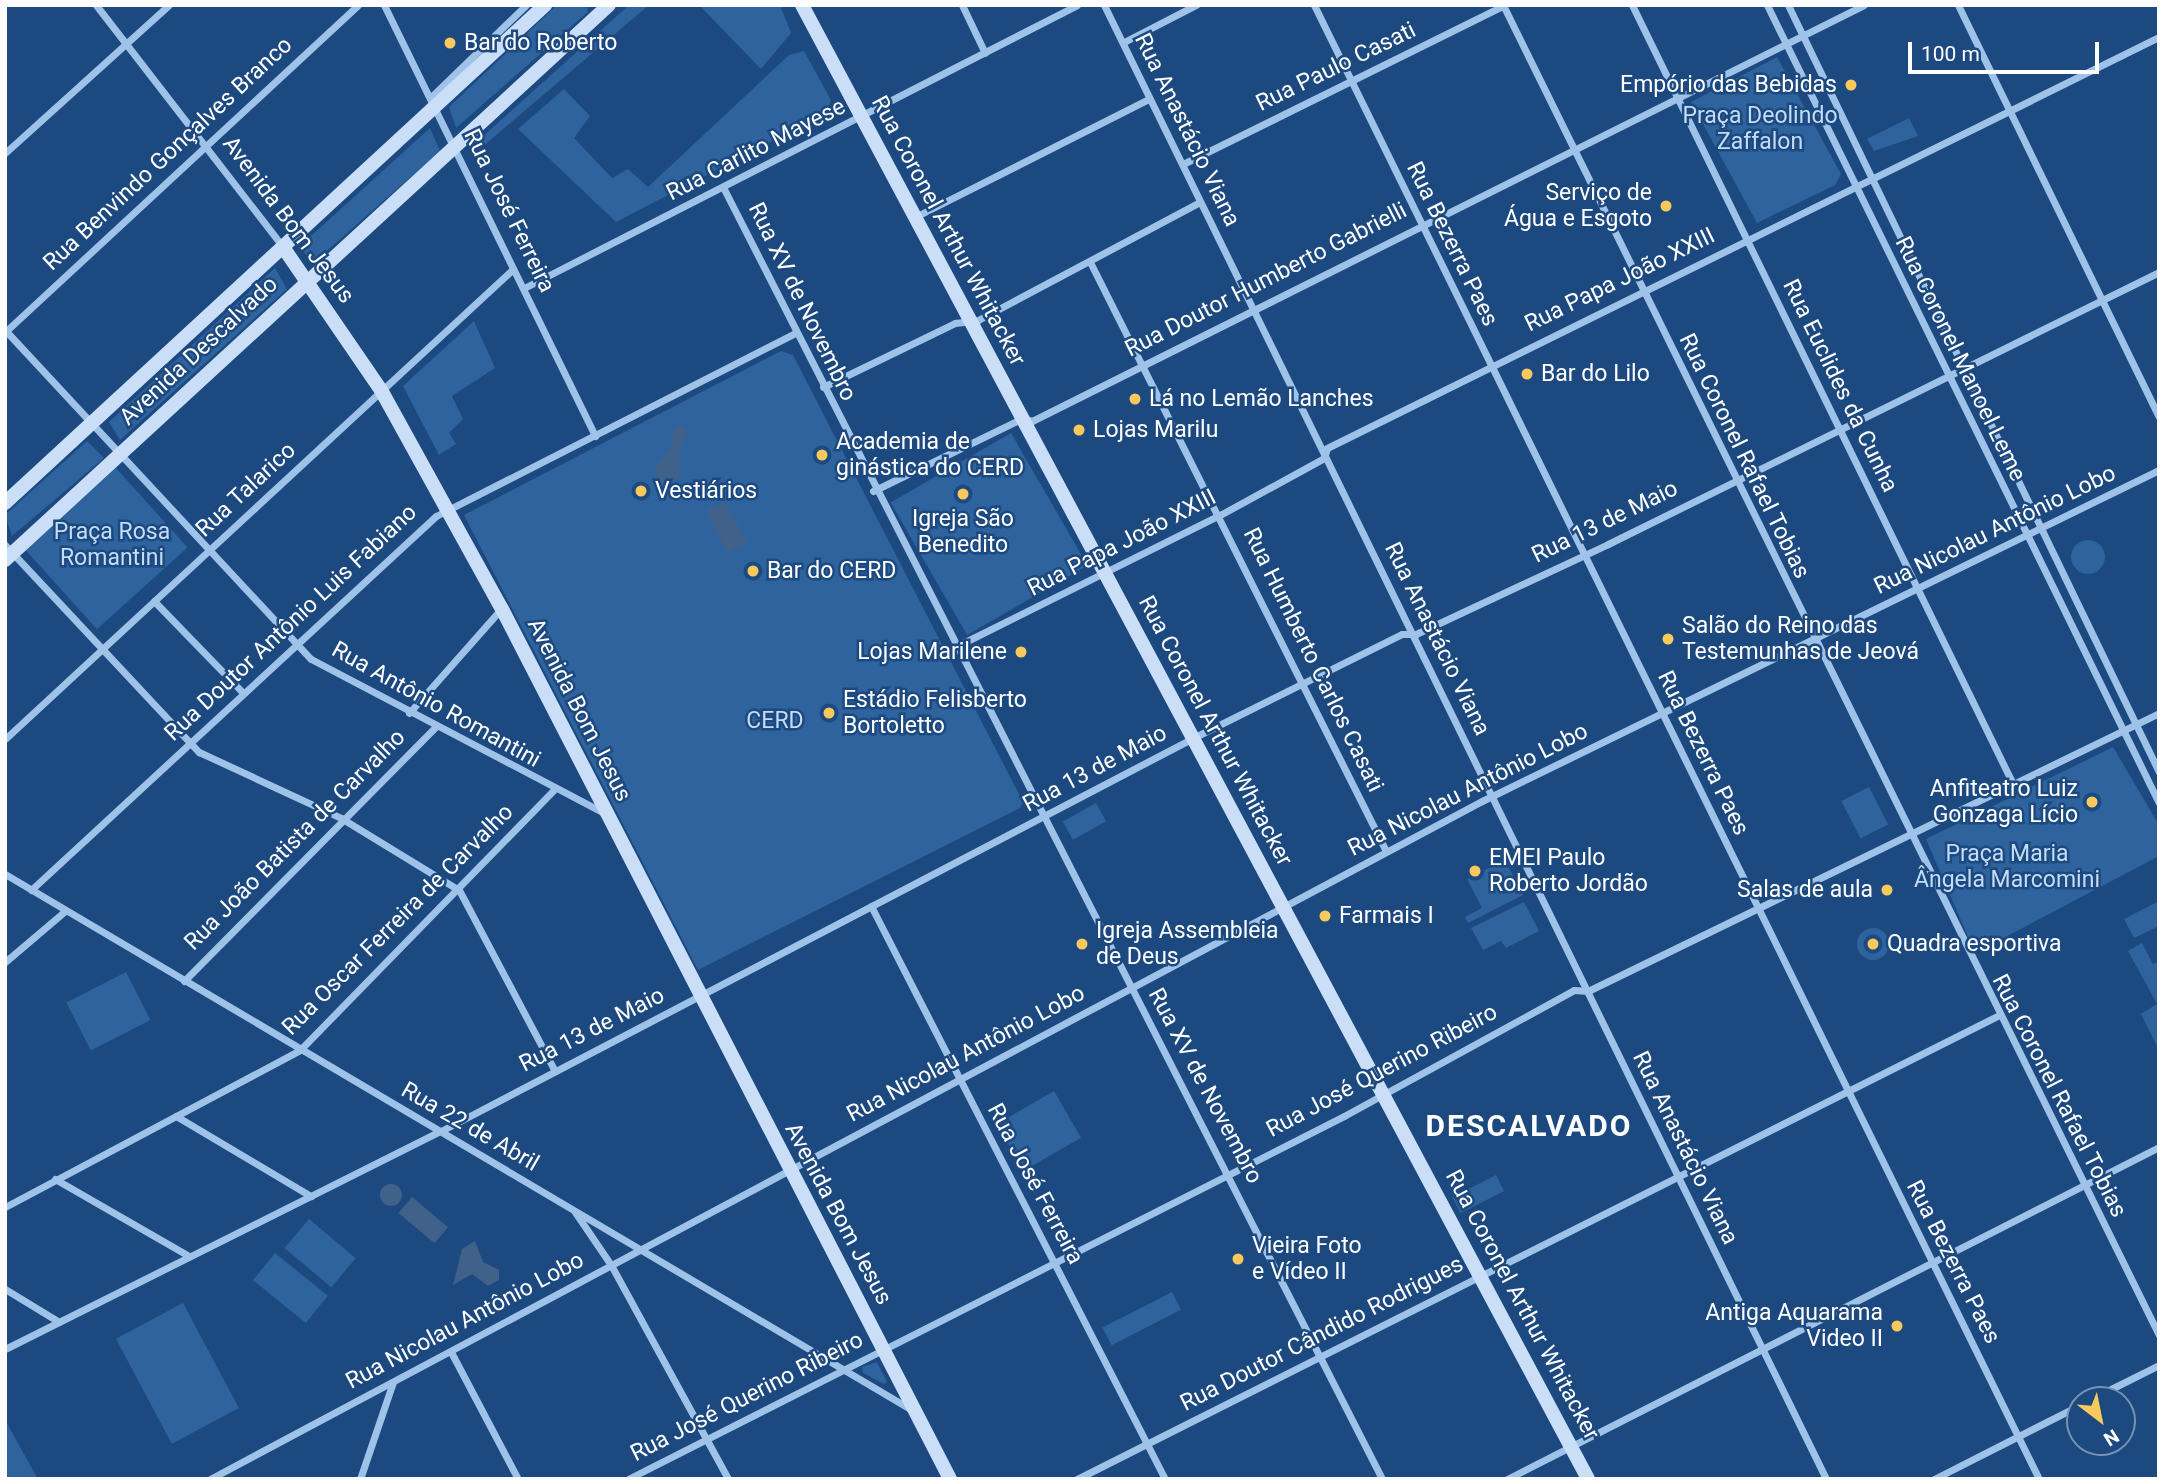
<!DOCTYPE html>
<meta charset="utf-8">
<style>
body{margin:0}
#map{position:relative;width:2164px;height:1484px;overflow:hidden;background:#1c497f;font-family:Roboto,sans-serif}
div>[style]{position:absolute}
[style*='--x']{left:calc(var(--x)*1px);top:calc(var(--y)*1px);width:calc(var(--w)*1px);rotate:calc(var(--a)*1deg)}
.green>*{inset:0;background:#2e639e;transform-origin:0 0}
.round{border-radius:50%}
.water>*{inset:0;background:#40628a;transform-origin:0 0}
.street>*{height:7px;margin:-3.5px;padding:0 3.5px;transform-origin:3.5px;border-radius:3.5px;background:#9fc2e9}
.secondary>*{height:14px;margin:-7px;padding:0 7px;transform-origin:7px;border-radius:7px;background:#cadef7}
.dots>*{width:19px;height:19px;translate:-50% -50%;box-sizing:border-box;border:4px solid #1c497f;border-radius:50%}
span{translate:-50% -50%;white-space:nowrap;text-align:center;line-height:1.15;-webkit-text-stroke:5px #1c497f;paint-order:stroke}
.poi-label{font-size:23px;color:#fff}
.left{translate:0 -50%;text-align:left}
.right{translate:-100% -50%;text-align:right}
.street-label{font-size:23px;color:#fff}
.park-label{font-size:23px;color:#c3dcf7}
.district-label{font-size:30px;color:#fff;font-weight:700;letter-spacing:2px}
.frame{position:absolute;inset:0;border:7px solid #fff;pointer-events:none}
.north{position:absolute;left:2066px;top:1386px;width:70px;height:70px;box-sizing:border-box;background:#1c497f;border:2px solid #7792b2;border-radius:50%;rotate:148deg;font-size:19px;font-weight:700;line-height:28px;text-align:center;color:#fff}
.north::after{content:'';display:block;margin:auto;width:24px;height:32px;background:#fac95d;clip-path:polygon(50% 0,100% 100%,50% 72%,0 100%)}
.scale{position:absolute;left:1908px;top:42px;width:191px;height:32px;box-sizing:border-box;border:4px solid #fff;border-top:0;padding-left:9px;font-size:21px;line-height:24px;white-space:nowrap;color:#fff;-webkit-text-stroke:5px #1c497f;paint-order:stroke}
</style>
<div id="map">
<div class="green">
<div style="clip-path:polygon(557px 5px,587px 5px,588px 12px,456px 128px,449px 107px)"></div>
<div style="clip-path:polygon(629px 5px,649px 5px,474px 154px,471px 147px)"></div>
<div style="clip-path:polygon(699px 5px,780px 5px,791px 33px,761px 69px)"></div>
<div style="clip-path:polygon(804px 51px,831px 100px,826px 113px,616px 222px,518px 129px,564px 89px,590px 116px,574px 138px,612px 178px,628px 169px,648px 187px,789px 55px)"></div>
<div style="clip-path:polygon(1777px 57px,1841px 174px,1835px 185px,1757px 223px,1691px 102px)"></div>
<div style="clip-path:polygon(1909px 118px,1918px 136px,1874px 151px,1867px 139px)"></div>
<div style="clip-path:polygon(430px 128px,440px 151px,312px 264px,300px 246px)"></div>
<div style="clip-path:polygon(275px 268px,287px 289px,120px 440px,109px 422px)"></div>
<div style="clip-path:polygon(474px 321px,495px 368px,452px 396px,463px 419px,449px 433px,456px 444px,439px 455px,403px 386px)"></div>
<div style="clip-path:polygon(781px 351px,793px 355px,1023px 802px,1020px 808px,698px 970px,464px 515px)"></div>
<div style="left:1011px;top:433px;width:153px;height:139px;rotate:60deg"></div>
<div style="clip-path:polygon(87px 441px,104px 458px,12px 536px,5px 515px)"></div>
<div style="left:116px;top:468px;width:107px;height:122px;rotate:48deg"></div>
<div class="round" style="left:2071px;top:540px;width:34px;height:34px"></div>
<div style="clip-path:polygon(2113px 747px,2159px 825px,2159px 856px,1975px 953px,1926px 839px)"></div>
<div style="left:1869px;top:787px;width:42px;height:31px;rotate:63deg"></div>
<div style="left:1096px;top:803px;width:21px;height:38px;rotate:61deg"></div>
<div style="clip-path:polygon(1505px 860px,1523px 895px,1468px 923px,1465px 917px,1482px 908px,1467px 879px)"></div>
<div style="clip-path:polygon(2159px 901px,2159px 926px,2134px 938px,2124px 919px)"></div>
<div style="clip-path:polygon(1524px 902px,1539px 931px,1506px 948px,1501px 941px,1483px 950px,1471px 928px)"></div>
<div class="round" style="left:1857px;top:928px;width:32px;height:32px"></div>
<div style="clip-path:polygon(2142px 943px,2153px 964px,2159px 961px,2159px 1050px,2141px 1014px,2157px 1004px,2128px 951px)"></div>
<div style="left:126px;top:972px;width:54px;height:67px;rotate:63deg"></div>
<div style="left:1054px;top:1091px;width:54px;height:66px;rotate:60deg"></div>
<div style="left:1496px;top:1175px;width:18px;height:49px;rotate:63deg"></div>
<div style="left:309px;top:1219px;width:61px;height:38px;rotate:40deg"></div>
<div style="left:275px;top:1253px;width:68px;height:35px;rotate:39deg"></div>
<div style="left:1172px;top:1292px;width:20px;height:78px;rotate:63deg"></div>
<div style="left:183px;top:1303px;width:119px;height:76px;rotate:62deg"></div>
<div style="clip-path:polygon(877px 1362px,887px 1382px,884px 1384px,863px 1373px,862px 1367px)"></div>
<div style="clip-path:polygon(5px 1420px,38px 1479px,5px 1479px)"></div>
</div>
<div class="water">
<div style="clip-path:polygon(683px 425px,688px 433px,680px 447px,680px 477px,661px 485px,654px 469px,672px 445px,673px 429px)"></div>
<div class="round" style="left:695px;top:481px;width:20px;height:20px"></div>
<div style="left:725px;top:501px;width:47px;height:22px;rotate:62deg"></div>
<div class="round" style="left:380px;top:1184px;width:22px;height:22px"></div>
<div style="left:412px;top:1197px;width:47px;height:21px;rotate:40deg"></div>
<div style="clip-path:polygon(475px 1241px,483px 1262px,499px 1270px,499px 1280px,488px 1286px,472px 1274px,453px 1285px,462px 1249px)"></div>
</div>
<div class="street">
<div style="--x:96;--y:5;--w:306;--a:52.3"></div>
<div style="--x:384;--y:5;--w:480;--a:63.9"></div>
<div style="--x:962;--y:5;--w:53;--a:64.4"></div>
<div style="--x:1104;--y:5;--w:1641;--a:63.9"></div>
<div style="--x:1314;--y:5;--w:1643;--a:63.81"></div>
<div style="--x:1503;--y:5;--w:1483;--a:63.75"></div>
<div style="--x:1632;--y:5;--w:867;--a:63.94"></div>
<div style="--x:1767;--y:5;--w:889;--a:63.84"></div>
<div style="--x:1788;--y:5;--w:852;--a:64.19"></div>
<div style="--x:1958;--y:5;--w:458;--a:64"></div>
<div style="--x:1124;--y:42;--w:81;--a:-27.2"></div>
<div style="--x:431;--y:97;--w:132;--a:-44.1"></div>
<div style="--x:5;--y:153;--w:221;--a:-42.1"></div>
<div style="--x:1183;--y:164;--w:359;--a:-26.3"></div>
<div style="--x:724;--y:189;--w:1448;--a:62.97"></div>
<div style="--x:915;--y:217;--w:262;--a:-26.8"></div>
<div style="--x:1090;--y:262;--w:659;--a:63.32"></div>
<div style="--x:526;--y:287;--w:619;--a:-27.1"></div>
<div style="--x:5;--y:330;--w:449;--a:47.1"></div>
<div style="--x:311;--y:659;--w:333;--a:27.7"></div>
<div style="--x:5;--y:332;--w:481;--a:-42.8"></div>
<div style="--x:823;--y:387;--w:147;--a:-25.9"></div>
<div style="--x:955;--y:323;--w:23;--a:-7"></div>
<div style="--x:978;--y:320;--w:251;--a:-28"></div>
<div style="--x:873;--y:491;--w:167;--a:-26"></div>
<div style="--x:1023;--y:418;--w:9;--a:18"></div>
<div style="--x:1032;--y:421;--w:930;--a:-26.57"></div>
<div style="--x:5;--y:545;--w:284;--a:46.9"></div>
<div style="--x:199;--y:752;--w:157;--a:24.9"></div>
<div style="--x:341;--y:818;--w:138;--a:31.4"></div>
<div style="--x:459;--y:890;--w:205;--a:62.1"></div>
<div style="--x:154;--y:601;--w:128;--a:45.9"></div>
<div style="--x:959;--y:645;--w:292;--a:-26.5"></div>
<div style="--x:1220;--y:515;--w:119;--a:-28.7"></div>
<div style="--x:1324;--y:458;--w:10;--a:-73"></div>
<div style="--x:1327;--y:448;--w:928;--a:-26.29"></div>
<div style="--x:409;--y:713;--w:139;--a:-48.5"></div>
<div style="--x:5;--y:739;--w:692;--a:-42.77"></div>
<div style="--x:5;--y:874;--w:1054;--a:30.58"></div>
<div style="--x:31;--y:890;--w:551;--a:-42.72"></div>
<div style="--x:436;--y:516;--w:403;--a:-27"></div>
<div style="--x:871;--y:906;--w:644;--a:62.84"></div>
<div style="--x:5;--y:962;--w:79;--a:-40.4"></div>
<div style="--x:184;--y:981;--w:356;--a:-45.3"></div>
<div style="--x:176;--y:1116;--w:157;--a:30.7"></div>
<div style="--x:55;--y:1179;--w:155;--a:29.9"></div>
<div style="--x:5;--y:1207;--w:334;--a:-28"></div>
<div style="--x:300;--y:1050;--w:362;--a:-45.7"></div>
<div style="--x:575;--y:1212;--w:64;--a:55.8"></div>
<div style="--x:611;--y:1265;--w:244;--a:61.3"></div>
<div style="--x:5;--y:1289;--w:63;--a:31.4"></div>
<div style="--x:5;--y:1349;--w:487;--a:-26.6"></div>
<div style="--x:441;--y:1131;--w:849;--a:-27.59"></div>
<div style="--x:1193;--y:738;--w:233;--a:-26.5"></div>
<div style="--x:1402;--y:634;--w:14;--a:0"></div>
<div style="--x:1416;--y:634;--w:212;--a:-25.1"></div>
<div style="--x:1608;--y:544;--w:614;--a:-26.27"></div>
<div style="--x:451;--y:1352;--w:144;--a:62.2"></div>
<div style="--x:2089;--y:1400;--w:78;--a:-26.6"></div>
<div style="--x:210;--y:1479;--w:1441;--a:-28.06"></div>
<div style="--x:1482;--y:801;--w:754;--a:-26.06"></div>
<div style="--x:360;--y:1479;--w:102;--a:-71.2"></div>
<div style="--x:628;--y:1479;--w:803;--a:-26.88"></div>
<div style="--x:1344;--y:1116;--w:262;--a:-28.7"></div>
<div style="--x:1574;--y:990;--w:14;--a:4"></div>
<div style="--x:1588;--y:991;--w:635;--a:-25.96"></div>
<div style="--x:1077;--y:1479;--w:1030;--a:-26.71"></div>
<div style="--x:1507;--y:1479;--w:732;--a:-26.99"></div>
<div style="--x:1934;--y:1479;--w:164;--a:-26.9"></div>
</div>
<div class="secondary">
<div style="--x:802;--y:5;--w:1670;--a:61.93"></div>
<div style="--x:283;--y:247;--w:173;--a:55.6"></div>
<div style="--x:381;--y:390;--w:250;--a:61.1"></div>
<div style="--x:502;--y:609;--w:979;--a:62.75"></div>
<div style="--x:5;--y:503;--w:735;--a:-42.68"></div>
<div style="--x:5;--y:560;--w:820;--a:-42.58"></div>
</div>
<div class="dots">
<div style="left:450px;top:43px;background:#fac95d"></div>
<div style="left:1851px;top:85px;background:#fac95d"></div>
<div style="left:1666px;top:206px;background:#fac95d"></div>
<div style="left:1527px;top:374px;background:#fac95d"></div>
<div style="left:1135px;top:399px;background:#fac95d"></div>
<div style="left:1079px;top:430px;background:#fac95d"></div>
<div style="left:822px;top:455px;background:#fac95d"></div>
<div style="left:641px;top:491px;background:#fac95d"></div>
<div style="left:963px;top:494px;background:#fac95d"></div>
<div style="left:753px;top:571px;background:#fac95d"></div>
<div style="left:1668px;top:639px;background:#fac95d"></div>
<div style="left:1021px;top:652px;background:#fac95d"></div>
<div style="left:829px;top:713px;background:#fac95d"></div>
<div style="left:2092px;top:802px;background:#fac95d"></div>
<div style="left:1475px;top:871px;background:#fac95d"></div>
<div style="left:1887px;top:890px;background:#fac95d"></div>
<div style="left:1325px;top:916px;background:#fac95d"></div>
<div style="left:1082px;top:944px;background:#fac95d"></div>
<div style="left:1873px;top:944px;background:#fac95d"></div>
<div style="left:1238px;top:1259px;background:#fac95d"></div>
<div style="left:1897px;top:1326px;background:#fac95d"></div>
</div>
<div class="poi-label">
<span class="left" style="left:464px;top:43px">Bar do Roberto</span>
<span class="right" style="left:1837px;top:85px">Empório das Bebidas</span>
<span class="right" style="left:1652px;top:206px">Serviço de<br>Água e Esgoto</span>
<span class="left" style="left:1541px;top:374px">Bar do Lilo</span>
<span class="left" style="left:1149px;top:399px">Lá no Lemão Lanches</span>
<span class="left" style="left:1093px;top:430px">Lojas Marilu</span>
<span class="left" style="left:836px;top:455px">Academia de<br>ginástica do CERD</span>
<span class="left" style="left:655px;top:491px">Vestiários</span>
<span style="left:963px;top:532px">Igreja São<br>Benedito</span>
<span class="left" style="left:767px;top:571px">Bar do CERD</span>
<span class="left" style="left:1682px;top:639px">Salão do Reino das<br>Testemunhas de Jeová</span>
<span class="right" style="left:1007px;top:652px">Lojas Marilene</span>
<span class="left" style="left:843px;top:713px">Estádio Felisberto<br>Bortoletto</span>
<span class="right" style="left:2078px;top:802px">Anfiteatro Luiz<br>Gonzaga Lício</span>
<span class="left" style="left:1489px;top:871px">EMEI Paulo<br>Roberto Jordão</span>
<span class="right" style="left:1873px;top:890px">Salas de aula</span>
<span class="left" style="left:1339px;top:916px">Farmais I</span>
<span class="left" style="left:1096px;top:944px">Igreja Assembleia<br>de Deus</span>
<span class="left" style="left:1887px;top:944px">Quadra esportiva</span>
<span class="left" style="left:1252px;top:1259px">Vieira Foto<br>e Vídeo II</span>
<span class="right" style="left:1883px;top:1326px">Antiga Aquarama<br>Video II</span>
</div>
<div class="street-label">
<span style="left:1336px;top:67px;rotate:-26deg">Rua Paulo Casati</span>
<span style="left:1187px;top:130px;rotate:64deg">Rua Anastácio Viana</span>
<span style="left:756px;top:150px;rotate:-27deg">Rua Carlito Mayese</span>
<span style="left:168px;top:154px;rotate:-43deg">Rua Benvindo Gonçalves Branco</span>
<span style="left:509px;top:211px;rotate:64deg">Rua José Ferreira</span>
<span style="left:288px;top:220px;rotate:53deg">Avenida Bom Jesus</span>
<span style="left:948px;top:231px;rotate:62deg">Rua Coronel Arthur Whitacker</span>
<span style="left:1452px;top:244px;rotate:64deg">Rua Bezerra Paes</span>
<span style="left:1266px;top:280px;rotate:-27deg">Rua Doutor Humberto Gabrielli</span>
<span style="left:1620px;top:280px;rotate:-26deg">Rua Papa João XXIII</span>
<span style="left:802px;top:302px;rotate:64deg">Rua XV de Novembro</span>
<span style="left:199px;top:351px;rotate:-43deg">Avenida Descalvado</span>
<span style="left:1960px;top:359px;rotate:64deg">Rua Coronel Manoel Leme</span>
<span style="left:1840px;top:386px;rotate:64deg">Rua Euclides da Cunha</span>
<span style="left:1744px;top:456px;rotate:64deg">Rua Coronel Rafael Tobias</span>
<span style="left:246px;top:490px;rotate:-43deg">Rua Talarico</span>
<span style="left:1605px;top:522px;rotate:-26deg">Rua 13 de Maio</span>
<span style="left:1995px;top:530px;rotate:-26deg">Rua Nicolau Antônio Lobo</span>
<span style="left:1122px;top:543px;rotate:-27deg">Rua Papa João XXIII</span>
<span style="left:291px;top:623px;rotate:-43deg">Rua Doutor Antônio Luis Fabiano</span>
<span style="left:1437px;top:639px;rotate:64deg">Rua Anastácio Viana</span>
<span style="left:1313px;top:660px;rotate:64deg">Rua Humberto Carlos Casati</span>
<span style="left:436px;top:705px;rotate:29deg">Rua Antônio Romantini</span>
<span style="left:579px;top:710px;rotate:63deg">Avenida Bom Jesus</span>
<span style="left:1215px;top:731px;rotate:62deg">Rua Coronel Arthur Whitacker</span>
<span style="left:1703px;top:753px;rotate:64deg">Rua Bezerra Paes</span>
<span style="left:1095px;top:769px;rotate:-28deg">Rua 13 de Maio</span>
<span style="left:1468px;top:790px;rotate:-27deg">Rua Nicolau Antônio Lobo</span>
<span style="left:295px;top:840px;rotate:-45deg">Rua João Batista de Carvalho</span>
<span style="left:398px;top:920px;rotate:-45deg">Rua Oscar Ferreira de Carvalho</span>
<span style="left:592px;top:1030px;rotate:-27deg">Rua 13 de Maio</span>
<span style="left:966px;top:1054px;rotate:-28deg">Rua Nicolau Antônio Lobo</span>
<span style="left:1382px;top:1071px;rotate:-28deg">Rua José Querino Ribeiro</span>
<span style="left:1205px;top:1086px;rotate:62deg">Rua XV de Novembro</span>
<span style="left:2059px;top:1096px;rotate:63deg">Rua Coronel Rafael Tobias</span>
<span style="left:470px;top:1127px;rotate:30deg">Rua 22 de Abril</span>
<span style="left:1685px;top:1148px;rotate:64deg">Rua Anastácio Viana</span>
<span style="left:1035px;top:1184px;rotate:62deg">Rua José Ferreira</span>
<span style="left:838px;top:1214px;rotate:62deg">Avenida Bom Jesus</span>
<span style="left:1953px;top:1262px;rotate:63deg">Rua Bezerra Paes</span>
<span style="left:1522px;top:1305px;rotate:62deg">Rua Coronel Arthur Whitacker</span>
<span style="left:465px;top:1321px;rotate:-28deg">Rua Nicolau Antônio Lobo</span>
<span style="left:1322px;top:1334px;rotate:-27deg">Rua Doutor Cândido Rodrigues</span>
<span style="left:747px;top:1397px;rotate:-27deg">Rua José Querino Ribeiro</span>
</div>
<div class="park-label">
<span style="left:1760px;top:129px">Praça Deolindo<br>Zaffalon</span>
<span style="left:112px;top:545px">Praça Rosa<br>Romantini</span>
<span style="left:775px;top:721px">CERD</span>
<span style="left:2007px;top:867px">Praça Maria<br>Ângela Marcomini</span>
</div>
<div class="district-label">
<span style="left:1529px;top:1126px">DESCALVADO</span>
</div>
<div class="frame"></div>
<div class="north">N</div>
<div class="scale">100 m</div>
</div>
